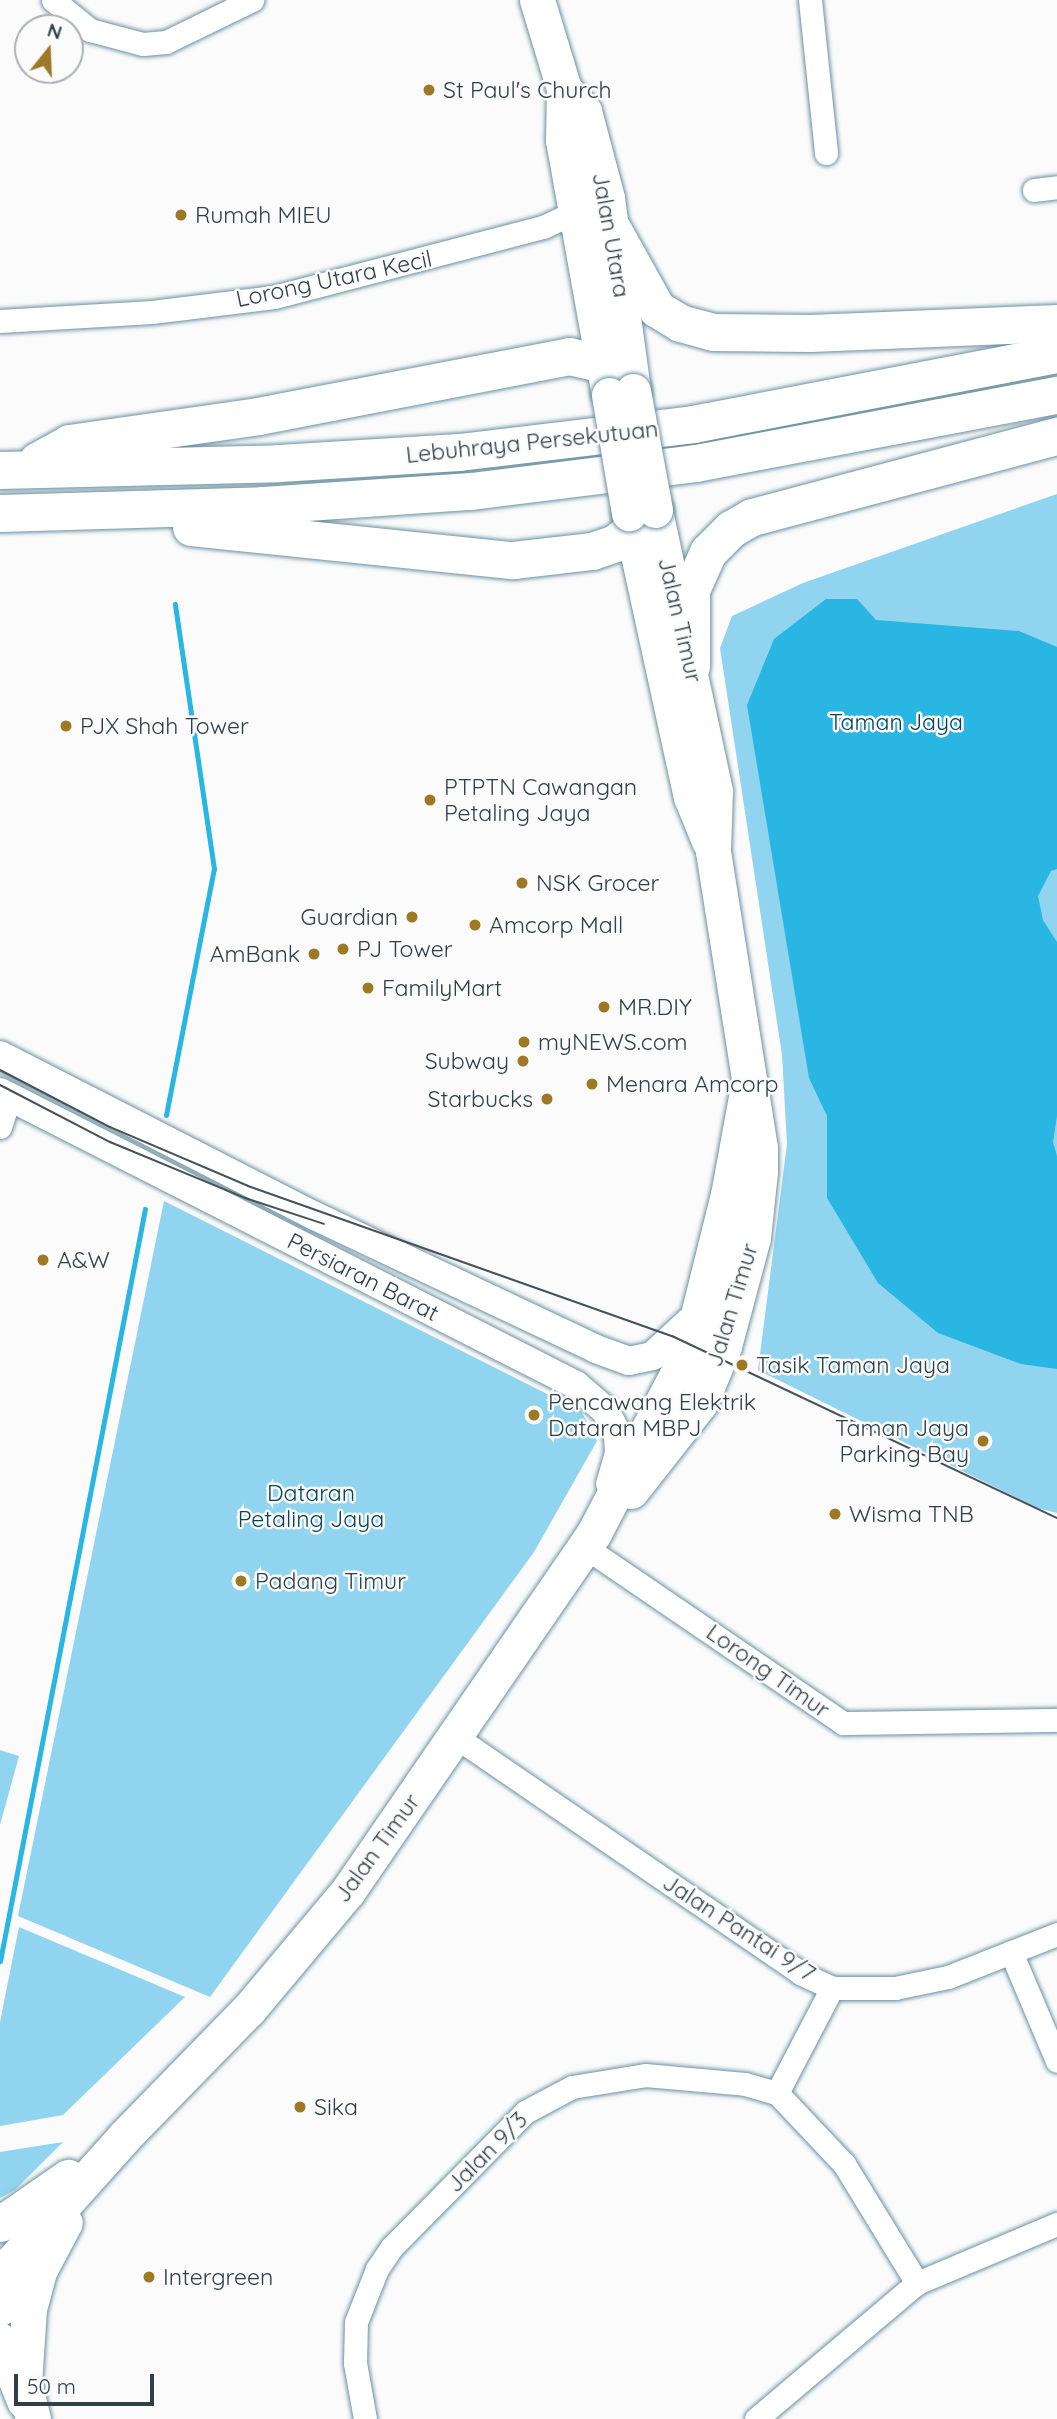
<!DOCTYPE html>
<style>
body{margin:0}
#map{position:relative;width:1057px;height:2419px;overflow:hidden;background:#fbfbfb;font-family:Quicksand,sans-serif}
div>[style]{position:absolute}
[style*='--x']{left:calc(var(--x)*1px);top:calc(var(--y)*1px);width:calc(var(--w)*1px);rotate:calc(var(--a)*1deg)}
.green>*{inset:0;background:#90d4ef}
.water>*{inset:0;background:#29b6e2}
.stream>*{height:5px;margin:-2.5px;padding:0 2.5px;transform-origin:2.5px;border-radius:2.5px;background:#29b6e2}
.roads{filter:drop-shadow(0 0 2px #6c91a0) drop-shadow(0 0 2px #6c91a0)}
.minor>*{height:23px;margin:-11.5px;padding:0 11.5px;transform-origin:11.5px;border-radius:11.5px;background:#fff}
.tertiary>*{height:28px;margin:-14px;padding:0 14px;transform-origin:14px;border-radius:14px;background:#fff}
.primary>*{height:35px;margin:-17.5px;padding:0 17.5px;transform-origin:17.5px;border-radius:17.5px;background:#fff}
.trunk>*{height:37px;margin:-18.5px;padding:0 18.5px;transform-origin:18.5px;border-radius:18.5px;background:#fff}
.tram>*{height:2px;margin:-1px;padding:0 1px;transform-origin:1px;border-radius:1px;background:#455359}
.bridges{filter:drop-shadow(0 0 2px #6c91a0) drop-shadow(0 0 2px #6c91a0)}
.primary-bridge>*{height:35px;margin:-17.5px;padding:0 17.5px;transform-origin:17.5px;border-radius:17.5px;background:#fff}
.dots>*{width:19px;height:19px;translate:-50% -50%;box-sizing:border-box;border:4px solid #fbfbfb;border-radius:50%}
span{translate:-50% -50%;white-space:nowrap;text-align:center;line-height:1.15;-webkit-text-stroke:5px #fbfbfb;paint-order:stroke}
.poi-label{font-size:23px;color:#304046}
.left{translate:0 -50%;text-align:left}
.right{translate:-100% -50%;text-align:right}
.street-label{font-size:23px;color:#304046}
.park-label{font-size:23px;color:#094355}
.north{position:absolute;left:14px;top:14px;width:70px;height:70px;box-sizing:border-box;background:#fbfbfb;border:2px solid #aab0b3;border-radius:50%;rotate:18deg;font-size:19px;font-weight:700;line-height:28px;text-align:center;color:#304046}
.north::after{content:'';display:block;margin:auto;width:24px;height:32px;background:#9d7925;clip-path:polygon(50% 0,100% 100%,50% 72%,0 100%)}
.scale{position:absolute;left:14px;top:2374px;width:140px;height:32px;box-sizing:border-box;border:4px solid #304046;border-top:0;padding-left:9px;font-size:21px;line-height:24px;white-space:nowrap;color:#304046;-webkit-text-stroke:5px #fbfbfb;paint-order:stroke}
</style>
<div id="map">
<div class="green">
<div style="clip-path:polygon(1057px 494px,1057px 1513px,1037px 1508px,758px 1370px,787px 1144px,782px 1055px,720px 648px,732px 616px,803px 583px)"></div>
<div style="clip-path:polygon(164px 1201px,581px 1411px,597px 1441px,534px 1552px,210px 1997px,18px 1916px)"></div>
<div style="clip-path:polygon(0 1750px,19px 1756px,0 1825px)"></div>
<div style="clip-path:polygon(19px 1927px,185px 1997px,63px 2115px,0 2126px,0 2022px)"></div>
<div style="clip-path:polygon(63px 2142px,15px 2190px,0 2198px,0 2152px)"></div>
</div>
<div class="water">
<div style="clip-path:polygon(826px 599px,857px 599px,876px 620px,1019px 631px,1057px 647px,1057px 869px,1051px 871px,1038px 896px,1043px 920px,1057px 942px,1057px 1116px,1053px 1142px,1057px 1156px,1057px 1369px,1021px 1364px,938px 1333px,878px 1283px,827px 1198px,827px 1116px,809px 1078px,747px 705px,774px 639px)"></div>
</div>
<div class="stream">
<div style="--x:166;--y:1115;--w:251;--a:-79"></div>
<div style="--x:214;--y:869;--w:268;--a:-98.4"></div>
<div style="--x:0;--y:1961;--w:766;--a:-79.09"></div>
</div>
<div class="roads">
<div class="minor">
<div style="--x:53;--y:0;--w:48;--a:39"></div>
<div style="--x:90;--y:30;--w:55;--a:14.8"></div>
<div style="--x:143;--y:44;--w:23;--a:-5"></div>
<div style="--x:166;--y:42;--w:96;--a:-26"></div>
<div style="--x:810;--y:0;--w:154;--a:84"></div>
<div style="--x:1034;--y:190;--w:23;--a:-7"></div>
<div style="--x:0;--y:321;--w:152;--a:-3.4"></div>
<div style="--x:152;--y:312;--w:123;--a:-7"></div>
<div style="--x:274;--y:297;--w:278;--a:-14.6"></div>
<div style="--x:543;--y:227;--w:38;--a:-25"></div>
<div style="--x:0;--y:1127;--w:32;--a:-72"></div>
<div style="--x:585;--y:1547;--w:312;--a:34.3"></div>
<div style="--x:843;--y:1723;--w:214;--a:-0.8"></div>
<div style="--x:453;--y:1735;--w:421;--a:34.4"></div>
<div style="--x:800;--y:1973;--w:35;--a:25"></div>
<div style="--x:832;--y:1988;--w:63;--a:0"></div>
<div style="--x:895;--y:1988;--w:54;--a:-11.7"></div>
<div style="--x:948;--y:1977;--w:117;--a:-21.5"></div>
<div style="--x:1011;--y:1952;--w:118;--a:67.1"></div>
<div style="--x:777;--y:2093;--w:98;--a:46.7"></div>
<div style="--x:844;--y:2164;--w:140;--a:58.5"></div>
<div style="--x:365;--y:2419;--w:57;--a:-100.1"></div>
<div style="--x:355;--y:2363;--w:41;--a:-88.6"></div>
<div style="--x:356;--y:2322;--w:57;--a:-68.4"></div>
<div style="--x:377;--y:2269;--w:27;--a:-56"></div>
<div style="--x:392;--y:2247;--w:190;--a:-45.4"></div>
<div style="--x:525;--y:2112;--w:53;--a:-28"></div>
<div style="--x:572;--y:2087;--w:74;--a:-9.3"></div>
<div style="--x:645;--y:2075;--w:100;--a:5.1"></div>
<div style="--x:745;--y:2084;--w:33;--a:16"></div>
<div style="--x:777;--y:2093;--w:119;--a:-62.4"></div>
<div style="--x:756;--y:2419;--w:211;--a:-40.2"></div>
<div style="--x:917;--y:2283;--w:152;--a:-22.9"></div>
</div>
<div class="tertiary">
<div style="--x:0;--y:1055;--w:354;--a:27.1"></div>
<div style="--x:315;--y:1216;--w:311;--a:25.3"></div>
<div style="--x:596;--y:1349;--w:35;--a:20"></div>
<div style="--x:629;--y:1361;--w:24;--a:-12"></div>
<div style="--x:652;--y:1356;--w:67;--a:-42.6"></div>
<div style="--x:0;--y:1092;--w:646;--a:26.96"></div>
<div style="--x:576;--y:1385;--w:38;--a:41"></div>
<div style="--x:605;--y:1410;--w:28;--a:63"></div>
<div style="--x:618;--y:1435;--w:18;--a:87"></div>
<div style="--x:619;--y:1453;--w:32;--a:106"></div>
<div style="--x:1;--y:2337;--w:22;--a:82"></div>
<div style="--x:4;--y:2359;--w:48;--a:68.2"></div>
</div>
<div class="primary">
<div style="--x:537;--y:0;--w:93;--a:73.1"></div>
<div style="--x:564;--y:89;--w:51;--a:91.1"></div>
<div style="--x:563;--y:140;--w:255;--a:79.8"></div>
<div style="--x:564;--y:89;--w:30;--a:48"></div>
<div style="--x:584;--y:111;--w:90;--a:75.2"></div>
<div style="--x:607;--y:198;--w:195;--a:82.3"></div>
<div style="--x:629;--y:513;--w:291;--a:77.7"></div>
<div style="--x:691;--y:797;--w:48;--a:67.8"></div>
<div style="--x:631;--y:1491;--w:112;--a:-51.9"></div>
<div style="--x:700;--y:1403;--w:62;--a:-67.2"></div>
<div style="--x:724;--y:1346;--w:112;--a:-75"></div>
<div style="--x:753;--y:1238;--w:67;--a:-84"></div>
<div style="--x:760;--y:1171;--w:23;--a:-90"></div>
<div style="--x:760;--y:1148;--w:301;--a:-99"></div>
<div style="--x:713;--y:851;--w:60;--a:-88.1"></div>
<div style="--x:715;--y:791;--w:287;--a:-102.1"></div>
<div style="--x:0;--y:2224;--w:83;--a:-34.7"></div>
<div style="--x:0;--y:2308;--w:22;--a:-90"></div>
<div style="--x:0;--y:2286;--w:28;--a:-63"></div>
<div style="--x:13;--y:2261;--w:168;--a:-48.1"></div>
<div style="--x:125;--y:2136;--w:177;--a:-45.7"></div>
<div style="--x:249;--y:2009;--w:154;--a:-50"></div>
<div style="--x:348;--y:1891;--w:434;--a:-55.5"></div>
<div style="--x:594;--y:1533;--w:205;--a:-62.4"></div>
<div style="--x:689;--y:1351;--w:161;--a:-76"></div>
<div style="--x:728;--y:1195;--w:116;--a:-79.6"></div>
<div style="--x:33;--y:2419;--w:36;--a:-104"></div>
<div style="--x:24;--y:2384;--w:75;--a:-86.2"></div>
<div style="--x:29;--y:2309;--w:39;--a:-75"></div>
<div style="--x:39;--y:2271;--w:55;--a:-62"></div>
</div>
<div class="trunk">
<div style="--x:613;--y:230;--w:90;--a:60.9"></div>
<div style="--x:657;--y:309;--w:27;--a:31"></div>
<div style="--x:680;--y:323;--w:34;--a:15"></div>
<div style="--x:713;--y:332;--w:97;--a:0.6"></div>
<div style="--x:810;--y:333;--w:247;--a:-2.3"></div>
<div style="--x:37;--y:461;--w:37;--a:-29"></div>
<div style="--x:69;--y:443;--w:191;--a:-8.1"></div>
<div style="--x:258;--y:416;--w:317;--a:-10.9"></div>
<div style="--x:569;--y:356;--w:36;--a:13"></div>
<div style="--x:0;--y:470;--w:279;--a:-1.4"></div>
<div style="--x:279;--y:463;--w:180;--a:-3.5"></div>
<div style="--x:459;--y:452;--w:236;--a:-6.8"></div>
<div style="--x:693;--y:424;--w:371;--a:-10.9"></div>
<div style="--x:0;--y:513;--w:263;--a:-1.7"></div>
<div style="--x:263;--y:505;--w:208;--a:-3.9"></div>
<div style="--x:471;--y:491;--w:227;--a:-7.1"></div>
<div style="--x:696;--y:463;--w:367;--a:-10.7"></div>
<div style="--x:191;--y:527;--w:324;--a:5.9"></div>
<div style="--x:513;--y:560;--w:80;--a:-6.5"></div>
<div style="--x:592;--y:551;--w:24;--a:-19"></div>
<div style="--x:615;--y:543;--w:23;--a:-38"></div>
<div style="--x:691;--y:666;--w:76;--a:-90"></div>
<div style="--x:691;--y:590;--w:42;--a:-65.9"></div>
<div style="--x:708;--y:552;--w:33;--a:-45"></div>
<div style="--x:731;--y:529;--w:24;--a:-30"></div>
<div style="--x:752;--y:517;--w:316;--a:-14.9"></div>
</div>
</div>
<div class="tram">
<div style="--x:0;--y:1070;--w:124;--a:27.4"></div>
<div style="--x:110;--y:1127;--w:150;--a:23.1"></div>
<div style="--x:248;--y:1186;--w:450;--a:19.5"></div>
<div style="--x:672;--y:1336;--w:426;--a:25.3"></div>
<div style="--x:0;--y:1085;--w:124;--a:27.4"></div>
<div style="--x:110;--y:1142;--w:146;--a:22.5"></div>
<div style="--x:245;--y:1198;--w:83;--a:18.2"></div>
</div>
<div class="bridges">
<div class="primary-bridge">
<div style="--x:633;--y:391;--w:121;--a:79.5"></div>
<div style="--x:609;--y:395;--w:120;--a:80.4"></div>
</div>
</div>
<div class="dots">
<div style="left:429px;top:90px;background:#9d7925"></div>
<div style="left:181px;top:215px;background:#9d7925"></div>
<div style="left:66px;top:726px;background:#9d7925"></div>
<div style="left:430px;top:800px;background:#9d7925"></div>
<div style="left:522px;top:883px;background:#9d7925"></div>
<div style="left:412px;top:917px;background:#9d7925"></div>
<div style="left:475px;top:925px;background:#9d7925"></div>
<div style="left:343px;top:949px;background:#9d7925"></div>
<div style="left:314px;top:954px;background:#9d7925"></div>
<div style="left:368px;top:988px;background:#9d7925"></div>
<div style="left:604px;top:1007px;background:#9d7925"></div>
<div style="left:524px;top:1042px;background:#9d7925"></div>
<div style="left:523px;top:1061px;background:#9d7925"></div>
<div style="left:592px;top:1084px;background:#9d7925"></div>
<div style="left:547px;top:1099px;background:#9d7925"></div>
<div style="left:43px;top:1260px;background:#9d7925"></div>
<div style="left:742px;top:1365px;background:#9d7925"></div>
<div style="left:534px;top:1415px;background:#9d7925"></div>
<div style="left:983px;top:1441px;background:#9d7925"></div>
<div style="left:835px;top:1514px;background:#9d7925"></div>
<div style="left:241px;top:1581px;background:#9d7925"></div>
<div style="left:300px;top:2107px;background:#9d7925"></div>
<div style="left:149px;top:2277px;background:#9d7925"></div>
</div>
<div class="poi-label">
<span class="left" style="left:443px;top:90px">St Paul's Church</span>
<span class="left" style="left:195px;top:215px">Rumah MIEU</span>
<span class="left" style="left:80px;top:726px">PJX Shah Tower</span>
<span class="left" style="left:444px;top:800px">PTPTN Cawangan<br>Petaling Jaya</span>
<span class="left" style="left:536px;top:883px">NSK Grocer</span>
<span class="right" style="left:398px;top:917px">Guardian</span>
<span class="left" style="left:489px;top:925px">Amcorp Mall</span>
<span class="left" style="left:357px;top:949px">PJ Tower</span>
<span class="right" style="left:300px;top:954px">AmBank</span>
<span class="left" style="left:382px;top:988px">FamilyMart</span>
<span class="left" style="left:618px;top:1007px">MR.DIY</span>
<span class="left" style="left:538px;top:1042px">myNEWS.com</span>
<span class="right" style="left:509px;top:1061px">Subway</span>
<span class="left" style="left:606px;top:1084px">Menara Amcorp</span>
<span class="right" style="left:533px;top:1099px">Starbucks</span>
<span class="left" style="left:57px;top:1260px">A&amp;W</span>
<span class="left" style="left:756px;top:1365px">Tasik Taman Jaya</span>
<span class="left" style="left:548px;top:1415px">Pencawang Elektrik<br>Dataran MBPJ</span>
<span class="right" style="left:969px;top:1441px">Taman Jaya<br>Parking Bay</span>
<span class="left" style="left:849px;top:1514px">Wisma TNB</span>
<span class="left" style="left:255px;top:1581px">Padang Timur</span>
<span class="left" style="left:314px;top:2107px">Sika</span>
<span class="left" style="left:163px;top:2277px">Intergreen</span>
</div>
<div class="street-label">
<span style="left:611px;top:235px;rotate:80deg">Jalan Utara</span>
<span style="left:334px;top:279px;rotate:-12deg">Lorong Utara Kecil</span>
<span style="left:532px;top:442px;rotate:-6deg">Lebuhraya Persekutuan</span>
<span style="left:680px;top:620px;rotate:77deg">Jalan Timur</span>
<span style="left:363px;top:1277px;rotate:27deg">Persiaran Barat</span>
<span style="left:732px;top:1305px;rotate:-73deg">Jalan Timur</span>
<span style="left:768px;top:1671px;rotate:35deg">Lorong Timur</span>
<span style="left:377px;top:1848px;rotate:-54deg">Jalan Timur</span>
<span style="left:739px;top:1928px;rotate:33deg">Jalan Pantai 9/7</span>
<span style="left:487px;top:2152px;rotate:-45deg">Jalan 9/3</span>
</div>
<div class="park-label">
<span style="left:896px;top:722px">Taman Jaya</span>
<span style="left:311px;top:1506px">Dataran<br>Petaling Jaya</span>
</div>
<div class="north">N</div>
<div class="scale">50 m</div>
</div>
